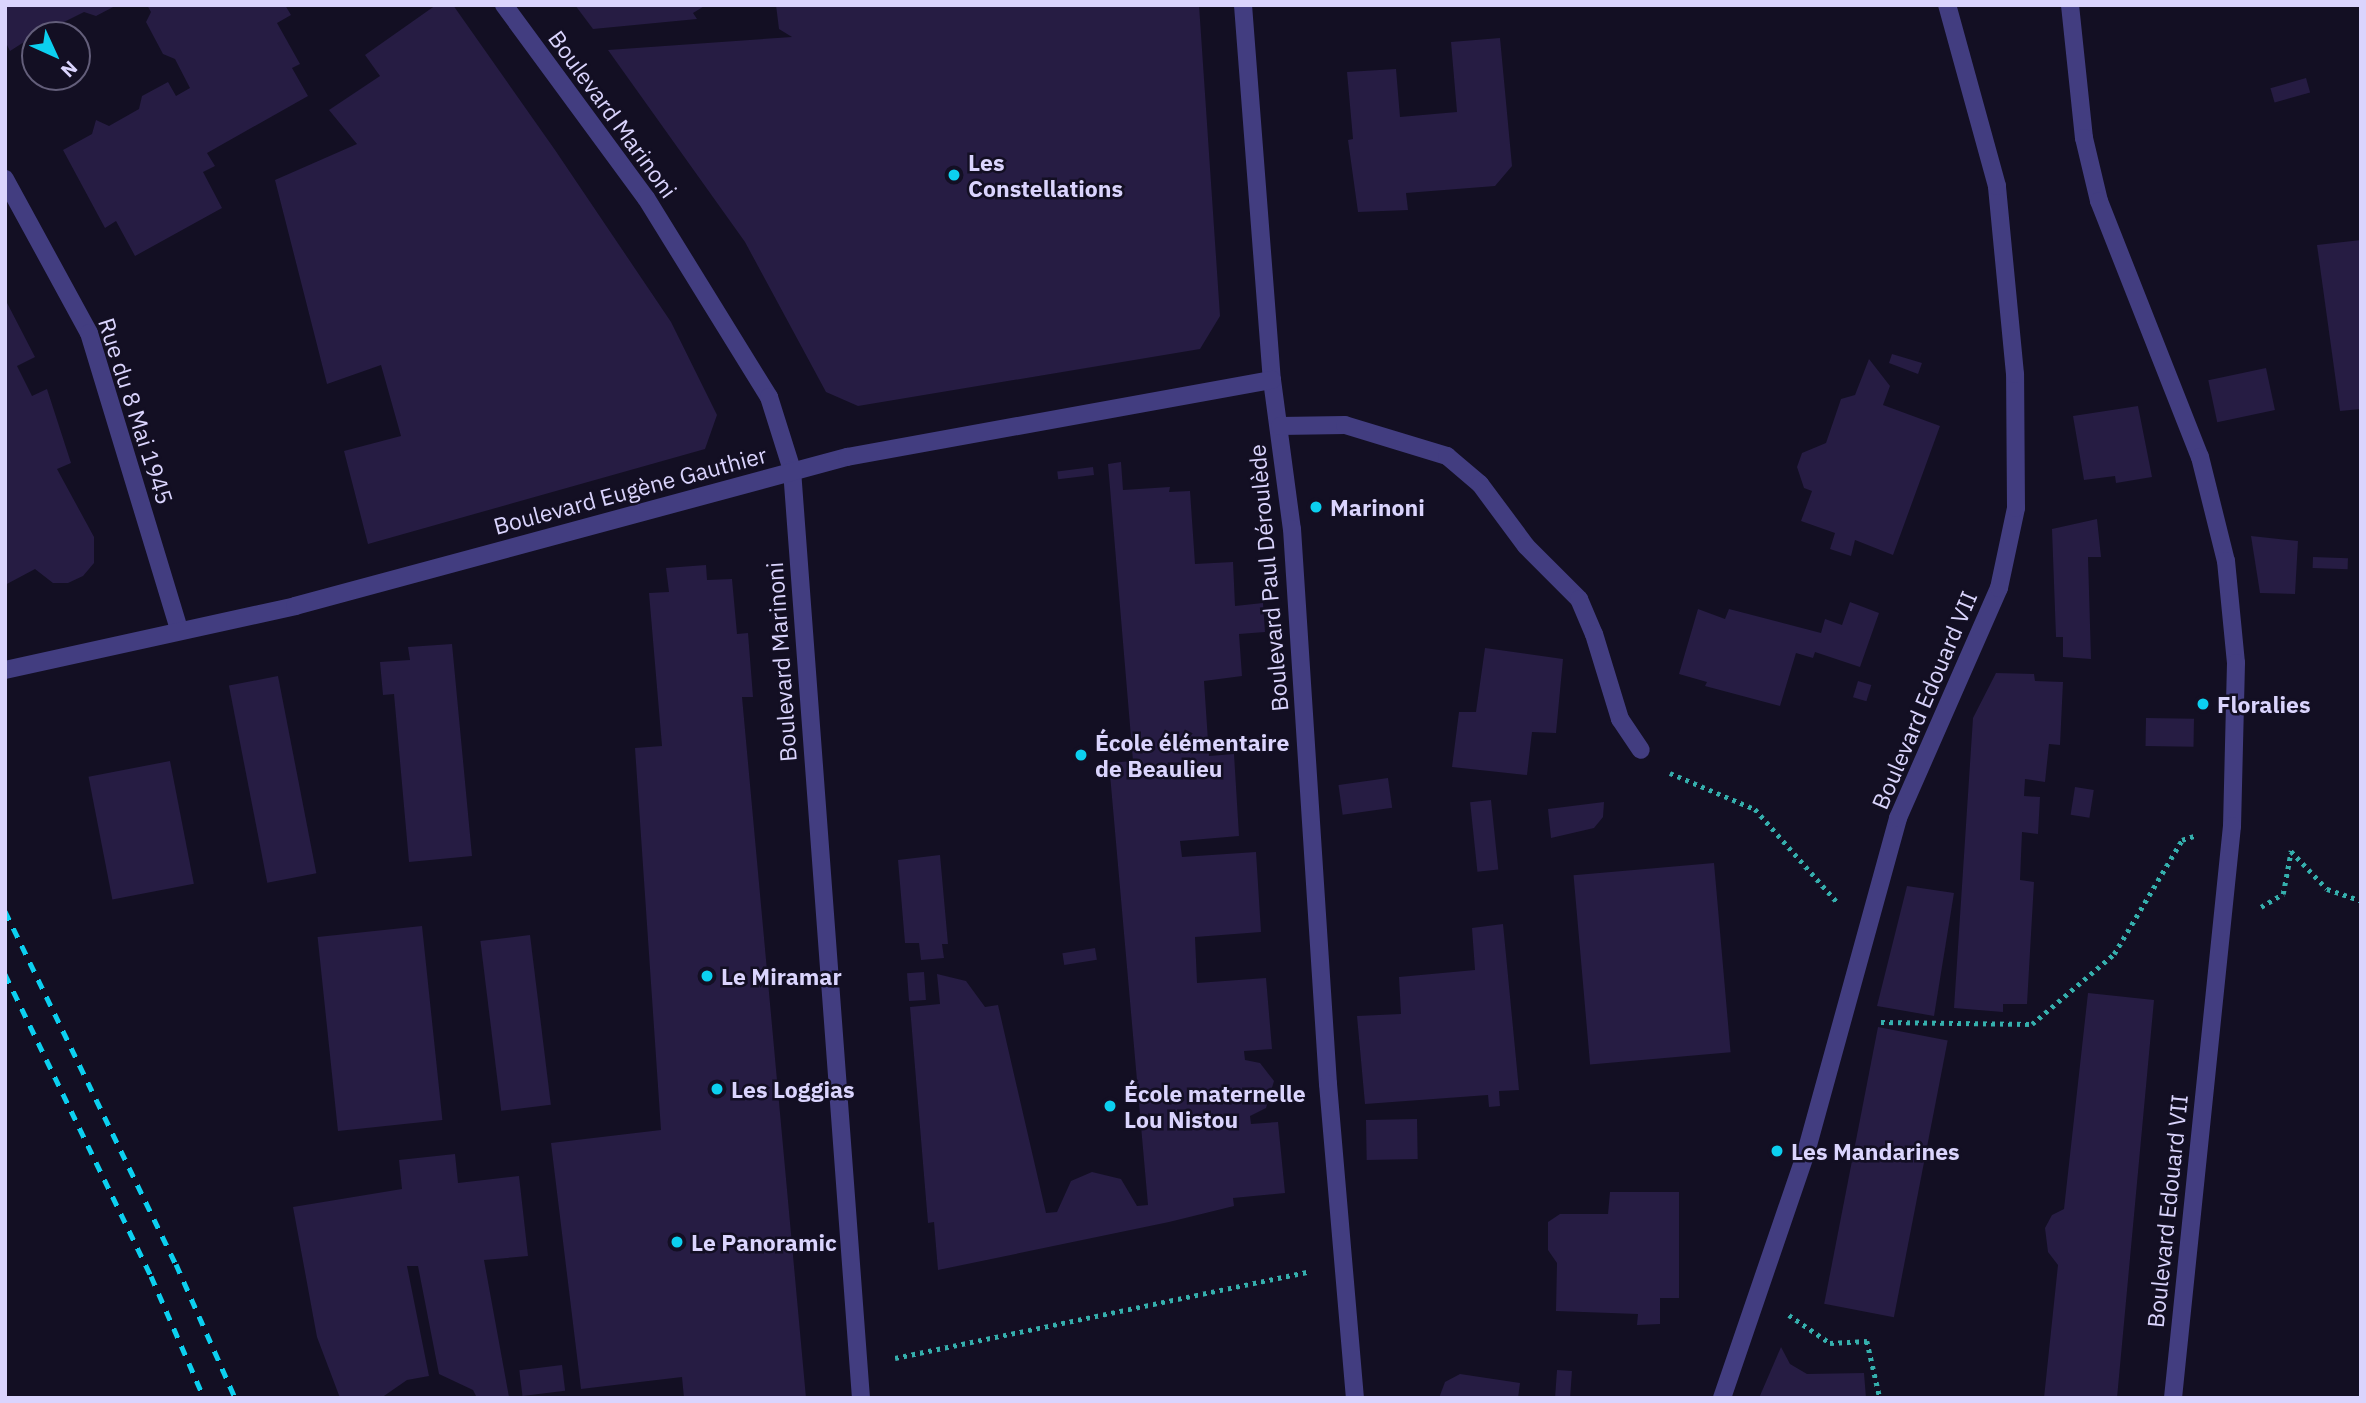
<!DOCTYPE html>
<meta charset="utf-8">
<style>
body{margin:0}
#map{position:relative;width:2366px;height:1403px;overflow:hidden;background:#130f23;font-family:"IBM Plex Sans",sans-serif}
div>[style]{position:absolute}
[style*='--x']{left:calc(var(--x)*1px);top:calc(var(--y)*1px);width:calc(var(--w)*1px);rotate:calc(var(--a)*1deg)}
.building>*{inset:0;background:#261c43;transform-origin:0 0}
.path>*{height:4.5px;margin-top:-2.25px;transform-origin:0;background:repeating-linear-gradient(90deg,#35afad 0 3.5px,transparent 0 8.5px)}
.minor>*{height:18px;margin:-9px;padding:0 9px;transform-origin:9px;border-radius:9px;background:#423d80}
.rail>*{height:5px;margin-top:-2.5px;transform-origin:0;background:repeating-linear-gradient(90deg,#0cd0f0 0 10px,transparent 0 19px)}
.dots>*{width:19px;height:19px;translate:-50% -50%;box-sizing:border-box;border:4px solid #130f23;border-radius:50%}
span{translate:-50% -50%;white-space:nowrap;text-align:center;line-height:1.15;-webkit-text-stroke:5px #130f23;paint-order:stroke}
.street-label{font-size:23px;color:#dad4fd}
.poi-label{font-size:23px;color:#dad4fd;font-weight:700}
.left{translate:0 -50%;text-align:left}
.frame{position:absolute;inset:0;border:7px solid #dad4fd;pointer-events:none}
.north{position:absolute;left:21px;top:21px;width:70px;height:70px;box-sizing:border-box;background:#130f23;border:2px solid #635e7a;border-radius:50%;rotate:135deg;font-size:19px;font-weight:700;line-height:28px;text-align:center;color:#dad4fd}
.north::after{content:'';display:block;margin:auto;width:24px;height:32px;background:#0cd0f0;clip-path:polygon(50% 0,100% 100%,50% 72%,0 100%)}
</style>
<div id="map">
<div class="building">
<div style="clip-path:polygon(5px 5px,117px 5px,96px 16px,84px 12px,54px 27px,52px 35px,35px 35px,10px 51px,5px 41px)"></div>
<div style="clip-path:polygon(147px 5px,285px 5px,291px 15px,277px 23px,300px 64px,292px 68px,308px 96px,207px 153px,215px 166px,203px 172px,222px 208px,135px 256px,116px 221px,105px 228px,63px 150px,92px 134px,96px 120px,109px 126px,139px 109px,142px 96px,168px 82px,176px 96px,190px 88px,175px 59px,163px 54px,146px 22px,151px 12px)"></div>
<div style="clip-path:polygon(436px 5px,453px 5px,555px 150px,671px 322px,717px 415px,705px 449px,368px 544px,344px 451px,401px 436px,381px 365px,327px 384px,275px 180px,357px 144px,329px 110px,380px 76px,365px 55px)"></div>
<div style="clip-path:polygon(575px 5px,706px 5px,693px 13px,697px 19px,593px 29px)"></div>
<div style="clip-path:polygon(776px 5px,1199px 5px,1220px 316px,1200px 349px,858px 406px,826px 392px,745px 242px,608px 50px,792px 37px,779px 29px)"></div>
<div style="clip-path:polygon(1500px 38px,1512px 166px,1495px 186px,1406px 193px,1408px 210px,1358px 212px,1348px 140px,1353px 139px,1347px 72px,1396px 69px,1400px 117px,1457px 112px,1451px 42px)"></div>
<div style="left:2306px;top:78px;width:15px;height:37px;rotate:74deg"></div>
<div style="clip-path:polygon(2361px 240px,2361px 409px,2340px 411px,2317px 245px)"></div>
<div style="clip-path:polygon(5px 299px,35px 357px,17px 366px,32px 396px,47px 389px,71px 463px,57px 469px,94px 537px,94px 563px,83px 576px,68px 583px,53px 583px,35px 569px,5px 585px)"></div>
<div style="clip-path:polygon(1892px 354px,1922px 363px,1918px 374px,1889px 363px)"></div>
<div style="clip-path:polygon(1869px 359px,1890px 386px,1883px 405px,1940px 426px,1893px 555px,1855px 540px,1851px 556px,1830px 549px,1835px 533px,1801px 521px,1812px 491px,1804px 488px,1797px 467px,1802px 453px,1826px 443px,1841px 399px,1855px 395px)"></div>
<div style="left:2266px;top:368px;width:43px;height:59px;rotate:78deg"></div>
<div style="clip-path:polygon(2138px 406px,2152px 477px,2116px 483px,2115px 476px,2084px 480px,2073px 416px)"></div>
<div style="clip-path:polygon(1121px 462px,1123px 490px,1170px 487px,1169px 492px,1190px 491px,1195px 564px,1233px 562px,1235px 606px,1263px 603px,1265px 632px,1239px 634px,1242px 676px,1204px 681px,1209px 756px,1234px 754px,1239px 836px,1180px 841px,1182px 857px,1256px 852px,1261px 932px,1195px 937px,1197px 983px,1266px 978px,1272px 1049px,1244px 1051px,1245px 1060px,1260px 1063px,1274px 1081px,1266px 1108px,1250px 1116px,1251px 1124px,1278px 1122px,1285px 1193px,1233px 1198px,1234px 1206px,1169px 1222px,938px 1270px,934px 1222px,928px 1223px,910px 1007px,940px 1004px,937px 974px,966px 981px,985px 1007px,998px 1005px,1046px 1213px,1057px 1212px,1071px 1181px,1092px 1172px,1121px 1179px,1137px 1206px,1148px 1205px,1109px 763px,1133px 761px,1108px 464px)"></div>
<div style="left:1093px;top:467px;width:8px;height:36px;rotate:83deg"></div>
<div style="clip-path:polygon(2097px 519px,2101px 557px,2088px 557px,2091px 659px,2063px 657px,2063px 637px,2056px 637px,2052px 529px)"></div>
<div style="clip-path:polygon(2251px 536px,2298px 541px,2295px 594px,2260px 593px)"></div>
<div style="left:2313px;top:557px;width:35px;height:11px;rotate:2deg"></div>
<div style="clip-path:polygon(706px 565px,707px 580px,732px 579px,737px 634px,748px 633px,753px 697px,742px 697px,806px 1398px,684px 1398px,682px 1377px,581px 1389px,551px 1143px,661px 1130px,635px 748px,662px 746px,649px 593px,669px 592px,666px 568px)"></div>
<div style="clip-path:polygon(1850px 602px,1879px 613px,1860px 667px,1815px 652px,1813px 658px,1796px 653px,1780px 706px,1705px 686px,1707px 682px,1679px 674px,1698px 609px,1725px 619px,1729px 609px,1821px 633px,1825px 619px,1842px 625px)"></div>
<div style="clip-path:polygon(452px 644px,472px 856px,409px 862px,394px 694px,383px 695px,380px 662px,410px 660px,408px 647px)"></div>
<div style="clip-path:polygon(1485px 648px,1563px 659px,1556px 733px,1532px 732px,1527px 775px,1452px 767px,1459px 712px,1476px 712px)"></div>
<div style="clip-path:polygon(1996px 673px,2034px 674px,2035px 681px,2063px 682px,2060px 745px,2049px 744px,2045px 782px,2025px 779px,2024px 796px,2040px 797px,2038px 834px,2022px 832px,2020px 880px,2034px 882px,2027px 1004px,2003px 1004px,2003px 1012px,1954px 1008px,1973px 718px)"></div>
<div style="left:278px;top:676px;width:201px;height:50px;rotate:79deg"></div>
<div style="left:1858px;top:681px;width:14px;height:17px;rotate:17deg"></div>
<div style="left:2146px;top:718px;width:48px;height:28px;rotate:1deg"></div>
<div style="left:170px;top:761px;width:125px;height:83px;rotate:79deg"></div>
<div style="left:1388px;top:778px;width:30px;height:50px;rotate:82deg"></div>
<div style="left:2075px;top:787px;width:19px;height:28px;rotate:9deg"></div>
<div style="left:1491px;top:800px;width:70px;height:21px;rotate:84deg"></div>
<div style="clip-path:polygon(1604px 802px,1603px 817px,1594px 828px,1551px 838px,1548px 809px)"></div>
<div style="clip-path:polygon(940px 855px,948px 944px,942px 944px,944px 958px,921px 960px,919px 943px,905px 943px,898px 860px)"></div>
<div style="left:1714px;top:863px;width:190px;height:141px;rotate:85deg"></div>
<div style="clip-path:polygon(1907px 886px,1954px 893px,1934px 1016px,1877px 1006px)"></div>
<div style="clip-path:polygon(1503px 924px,1519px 1090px,1499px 1091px,1500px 1106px,1489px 1107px,1488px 1095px,1365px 1104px,1357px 1016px,1401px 1014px,1399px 977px,1475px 970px,1472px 928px)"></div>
<div style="left:422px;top:926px;width:195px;height:105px;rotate:84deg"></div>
<div style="left:530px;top:935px;width:171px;height:50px;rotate:83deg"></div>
<div style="left:1095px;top:948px;width:12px;height:33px;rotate:81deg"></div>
<div style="left:924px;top:972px;width:28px;height:17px;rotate:86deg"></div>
<div style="clip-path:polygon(2088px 993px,2154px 1000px,2117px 1398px,2044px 1398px,2058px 1265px,2048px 1252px,2045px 1228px,2052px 1215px,2064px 1209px)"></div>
<div style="left:1878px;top:1027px;width:71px;height:282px;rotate:11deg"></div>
<div style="left:1417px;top:1119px;width:40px;height:51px;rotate:89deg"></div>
<div style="clip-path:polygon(455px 1154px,458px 1183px,519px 1176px,528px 1256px,484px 1260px,509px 1397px,477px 1398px,473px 1390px,439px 1374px,418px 1266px,407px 1266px,429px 1376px,407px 1380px,381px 1398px,340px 1398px,317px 1337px,293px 1207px,402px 1189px,399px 1160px)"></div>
<div style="clip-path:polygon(1610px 1192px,1679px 1192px,1679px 1298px,1660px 1298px,1660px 1324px,1637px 1325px,1638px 1314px,1556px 1311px,1557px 1263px,1548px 1250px,1548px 1222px,1560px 1214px,1608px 1214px)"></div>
<div style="clip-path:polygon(1781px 1347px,1790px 1364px,1807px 1374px,1864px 1373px,1866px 1398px,1759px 1398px)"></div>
<div style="left:562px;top:1365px;width:26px;height:43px;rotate:83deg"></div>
<div style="left:1557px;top:1370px;width:15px;height:28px;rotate:4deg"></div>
<div style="clip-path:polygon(1460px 1374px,1520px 1383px,1518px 1398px,1439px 1398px,1445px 1382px)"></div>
</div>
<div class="path">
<div style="--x:1670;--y:773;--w:92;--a:23"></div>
<div style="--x:1755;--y:809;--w:123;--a:48.6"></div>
<div style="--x:2261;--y:907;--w:26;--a:-31"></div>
<div style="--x:2283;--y:894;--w:44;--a:-79.5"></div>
<div style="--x:2291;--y:851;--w:52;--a:46.5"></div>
<div style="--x:2327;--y:889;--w:36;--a:19"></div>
<div style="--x:1881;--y:1022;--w:151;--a:0.8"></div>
<div style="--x:2032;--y:1024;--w:108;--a:-40.5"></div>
<div style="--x:2114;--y:954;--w:133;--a:-59.2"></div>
<div style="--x:2182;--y:840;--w:13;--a:-18"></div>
<div style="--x:1789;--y:1315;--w:50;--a:34.3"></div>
<div style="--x:1830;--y:1343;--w:37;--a:-3"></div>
<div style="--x:1867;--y:1341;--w:58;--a:77.2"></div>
<div style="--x:895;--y:1358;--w:422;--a:-11.8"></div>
</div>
<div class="minor">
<div style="--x:504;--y:5;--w:240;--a:53.7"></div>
<div style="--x:646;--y:198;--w:234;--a:58.3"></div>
<div style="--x:769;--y:397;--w:77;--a:72.5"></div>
<div style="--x:792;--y:470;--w:931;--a:85.75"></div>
<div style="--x:1243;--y:5;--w:376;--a:85.6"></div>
<div style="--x:1272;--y:380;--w:150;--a:82.4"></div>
<div style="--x:1292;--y:529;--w:556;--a:86.29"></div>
<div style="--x:1328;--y:1084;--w:315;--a:85.1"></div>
<div style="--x:2070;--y:5;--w:134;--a:84"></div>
<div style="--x:2084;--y:138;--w:65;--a:76.6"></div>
<div style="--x:2099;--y:201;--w:275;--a:68.5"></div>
<div style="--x:2200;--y:457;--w:107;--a:76"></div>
<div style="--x:2226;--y:561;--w:102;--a:84.4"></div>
<div style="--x:2236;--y:663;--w:163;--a:91.4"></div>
<div style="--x:2232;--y:826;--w:575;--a:95.89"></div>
<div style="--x:5;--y:179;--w:175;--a:61.4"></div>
<div style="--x:89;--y:333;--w:310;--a:73.1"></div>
<div style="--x:1280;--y:426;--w:65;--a:-0.9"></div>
<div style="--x:1345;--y:425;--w:107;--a:16.9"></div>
<div style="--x:1447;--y:456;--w:43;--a:40.3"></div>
<div style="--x:1480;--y:484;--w:77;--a:53.4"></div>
<div style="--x:1526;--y:546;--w:75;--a:45"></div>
<div style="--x:1579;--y:599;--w:38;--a:67"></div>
<div style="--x:1594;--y:634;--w:89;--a:73"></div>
<div style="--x:1620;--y:719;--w:37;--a:56"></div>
<div style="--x:5;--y:670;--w:297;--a:-12.4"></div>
<div style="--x:295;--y:606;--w:572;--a:-15.11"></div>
<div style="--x:847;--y:457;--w:432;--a:-10.3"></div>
<div style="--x:1722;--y:1398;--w:256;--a:-71.1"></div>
<div style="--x:1805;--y:1156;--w:351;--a:-74.6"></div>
<div style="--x:1898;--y:818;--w:251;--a:-66.3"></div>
<div style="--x:1999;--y:588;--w:82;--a:-78"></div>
<div style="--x:2016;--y:508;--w:134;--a:-90.4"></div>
<div style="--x:2015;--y:374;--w:189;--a:-95.5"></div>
<div style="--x:1997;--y:186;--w:188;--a:-105.4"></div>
</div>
<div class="rail">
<div style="--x:5;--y:911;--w:392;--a:64.2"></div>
<div style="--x:176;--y:1264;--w:146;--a:66.2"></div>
<div style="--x:5;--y:974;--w:335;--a:64.2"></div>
<div style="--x:151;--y:1276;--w:133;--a:66.5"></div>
</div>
<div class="dots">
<div style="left:954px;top:175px;background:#0cd0f0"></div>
<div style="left:1316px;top:507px;background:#0cd0f0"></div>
<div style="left:2203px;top:704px;background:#0cd0f0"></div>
<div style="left:1081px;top:755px;background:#0cd0f0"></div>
<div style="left:707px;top:976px;background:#0cd0f0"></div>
<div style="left:717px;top:1089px;background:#0cd0f0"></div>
<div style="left:1110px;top:1106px;background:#0cd0f0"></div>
<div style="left:1777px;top:1151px;background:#0cd0f0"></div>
<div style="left:677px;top:1242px;background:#0cd0f0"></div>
</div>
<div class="street-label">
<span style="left:613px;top:114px;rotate:54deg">Boulevard Marinoni</span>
<span style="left:136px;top:411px;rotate:72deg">Rue du 8 Mai 1945</span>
<span style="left:630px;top:490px;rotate:-15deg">Boulevard Eugène Gauthier</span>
<span style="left:1268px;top:578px;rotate:-95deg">Boulevard Paul Déroulède</span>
<span style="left:781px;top:662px;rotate:-94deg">Boulevard Marinoni</span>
<span style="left:1924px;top:700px;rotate:-67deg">Boulevard Edouard VII</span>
<span style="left:2167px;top:1211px;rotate:-84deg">Boulevard Edouard VII</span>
</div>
<div class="poi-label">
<span class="left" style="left:968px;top:175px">Les<br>Constellations</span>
<span class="left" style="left:1330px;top:507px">Marinoni</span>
<span class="left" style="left:2217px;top:704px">Floralies</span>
<span class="left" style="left:1095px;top:755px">École élémentaire<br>de Beaulieu</span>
<span class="left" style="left:721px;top:976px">Le Miramar</span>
<span class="left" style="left:731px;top:1089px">Les Loggias</span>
<span class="left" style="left:1124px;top:1106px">École maternelle<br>Lou Nistou</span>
<span class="left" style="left:1791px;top:1151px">Les Mandarines</span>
<span class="left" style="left:691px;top:1242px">Le Panoramic</span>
</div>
<div class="frame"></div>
<div class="north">N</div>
</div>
